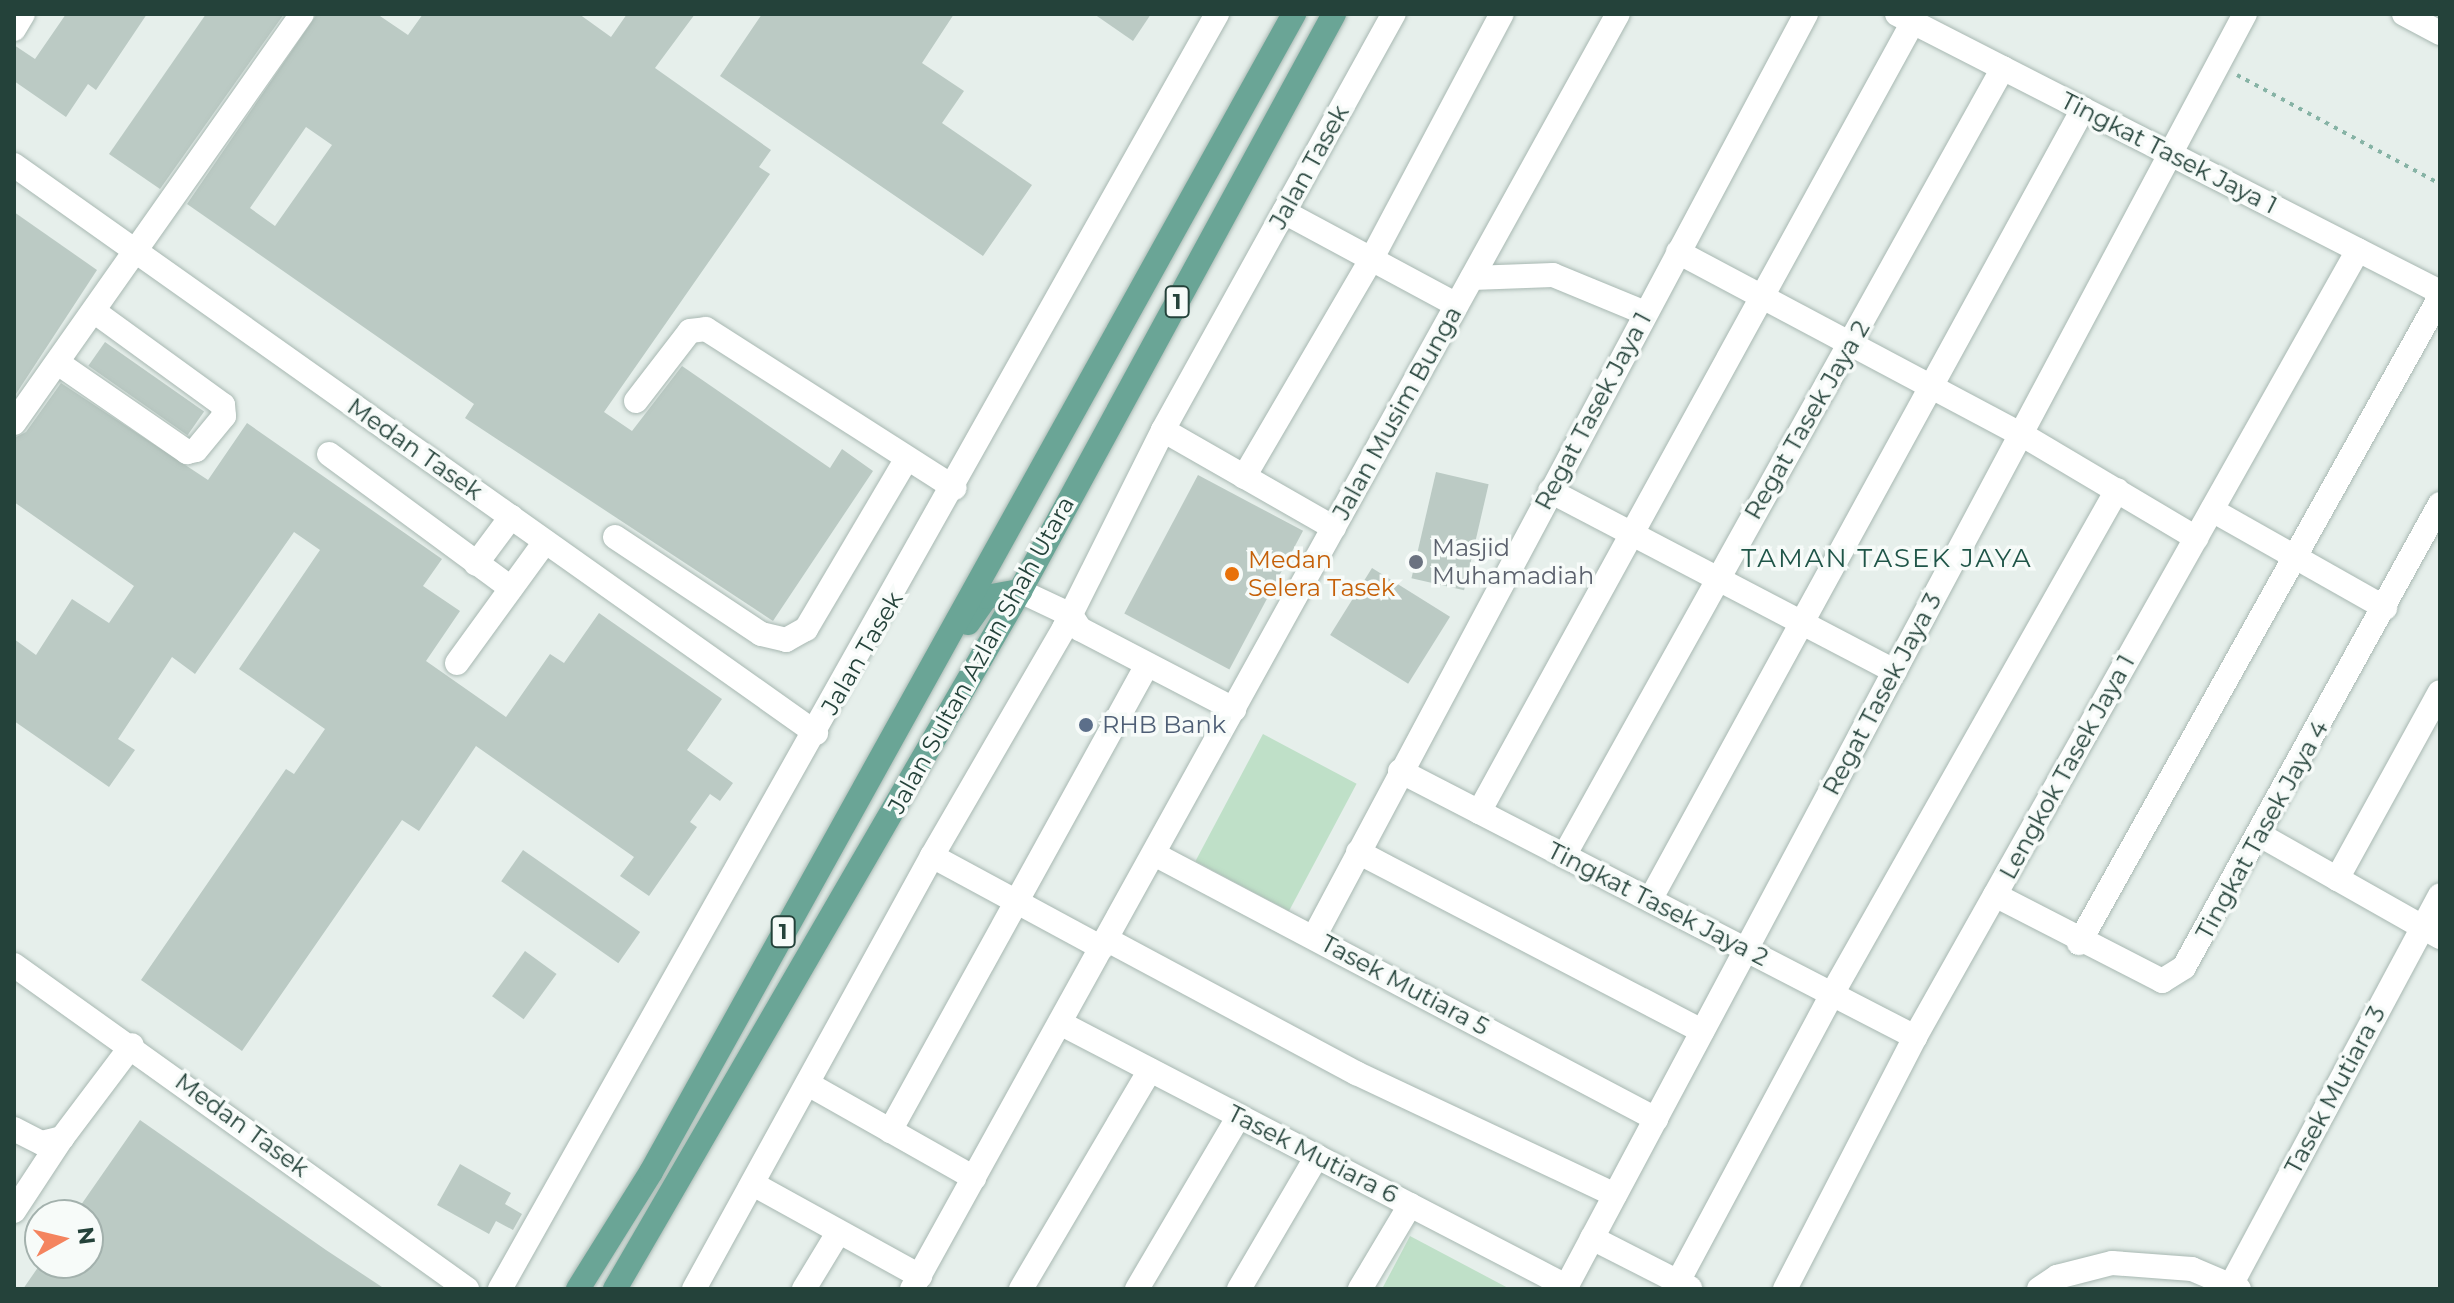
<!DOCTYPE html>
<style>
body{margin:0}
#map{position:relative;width:2454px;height:1303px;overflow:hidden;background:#e6efeb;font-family:Montserrat,sans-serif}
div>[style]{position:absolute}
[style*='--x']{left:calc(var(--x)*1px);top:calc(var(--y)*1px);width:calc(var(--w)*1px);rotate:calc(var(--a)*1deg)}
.green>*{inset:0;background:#bfe0c8;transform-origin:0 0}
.building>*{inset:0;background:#bbcac4;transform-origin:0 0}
.path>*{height:4px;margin-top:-2px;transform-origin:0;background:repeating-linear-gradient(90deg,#86b3a5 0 4px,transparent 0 10px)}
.roads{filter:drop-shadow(0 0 2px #a8b8b2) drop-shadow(0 0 2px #a8b8b2)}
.minor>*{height:24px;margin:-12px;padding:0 12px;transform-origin:12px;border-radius:12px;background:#fff}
.major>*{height:24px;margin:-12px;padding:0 12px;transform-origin:12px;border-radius:12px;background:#6aa596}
.dots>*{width:22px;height:22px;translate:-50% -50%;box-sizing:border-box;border:4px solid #f7fbf9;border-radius:50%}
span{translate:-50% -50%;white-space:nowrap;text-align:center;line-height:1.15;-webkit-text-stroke:7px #f7fbf9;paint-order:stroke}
.shield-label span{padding:2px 6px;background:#f7fbf9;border:2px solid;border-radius:6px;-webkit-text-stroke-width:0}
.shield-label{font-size:22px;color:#24423a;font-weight:700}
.street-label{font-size:24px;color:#24423a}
.worship-label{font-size:24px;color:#5b616d}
.left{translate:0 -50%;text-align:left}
.food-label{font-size:24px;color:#c56008}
.service-label{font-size:24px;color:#4e5e75}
.neighbourhood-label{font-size:26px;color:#1f5548;letter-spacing:2px}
.frame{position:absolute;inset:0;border:16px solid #24423a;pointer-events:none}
.north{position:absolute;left:24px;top:1199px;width:80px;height:80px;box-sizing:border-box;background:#f7fbf9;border:2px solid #a3b1ad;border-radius:50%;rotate:82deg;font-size:22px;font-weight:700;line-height:32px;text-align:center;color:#24423a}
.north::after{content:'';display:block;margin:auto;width:28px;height:36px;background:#f4845f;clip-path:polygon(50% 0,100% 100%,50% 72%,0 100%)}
</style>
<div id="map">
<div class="green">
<div style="left:1263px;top:734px;width:106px;height:144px;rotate:28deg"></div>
<div style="clip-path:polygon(1410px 1236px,1510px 1289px,1382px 1289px)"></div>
</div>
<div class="building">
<div style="clip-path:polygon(66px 14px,147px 14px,96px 90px,88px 84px,66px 117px,14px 81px,14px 45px,35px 59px)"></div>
<div style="clip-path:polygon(206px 14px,284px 14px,160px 189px,109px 154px)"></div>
<div style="clip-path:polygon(evenodd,317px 14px,377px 14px,408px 35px,423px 14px,579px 14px,611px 37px,627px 14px,695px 14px,655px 68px,771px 150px,759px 167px,770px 174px,604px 412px,632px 431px,682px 366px,830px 468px,842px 449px,873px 471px,773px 621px,465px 418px,474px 404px,187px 204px,317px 14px,306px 127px,332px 145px,275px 226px,250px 208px,306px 127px)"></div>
<div style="clip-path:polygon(762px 14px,954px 14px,922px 63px,964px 91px,942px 123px,1032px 185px,983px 256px,720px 76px)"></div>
<div style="clip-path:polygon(1094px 14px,1151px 14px,1133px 41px)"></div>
<div style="clip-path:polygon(14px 212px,97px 270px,14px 397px)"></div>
<div style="left:105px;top:342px;width:121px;height:29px;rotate:35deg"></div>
<div style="clip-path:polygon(61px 383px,208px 480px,247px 423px,442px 559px,423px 586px,460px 611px,426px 661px,506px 717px,550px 654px,564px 663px,599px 613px,722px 699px,687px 750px,733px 783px,720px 801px,710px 794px,690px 822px,697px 827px,649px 896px,620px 876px,634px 857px,476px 746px,419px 831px,402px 820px,242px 1051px,141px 980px,286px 769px,294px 774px,325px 729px,239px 669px,320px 550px,294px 532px,195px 674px,172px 657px,118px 739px,135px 750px,109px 787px,14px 721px,14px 639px,36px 655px,72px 599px,109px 623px,134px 586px,14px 502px,14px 438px,26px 432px)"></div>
<div style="left:1436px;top:472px;width:54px;height:109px;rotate:13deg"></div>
<div style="left:1198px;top:475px;width:119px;height:157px;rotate:28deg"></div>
<div style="left:1372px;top:568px;width:92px;height:79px;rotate:32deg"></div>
<div style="left:523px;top:850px;width:143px;height:38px;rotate:35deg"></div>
<div style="left:525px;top:951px;width:39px;height:56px;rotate:36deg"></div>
<div style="clip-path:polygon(140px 1120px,326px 1250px,385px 1289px,23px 1289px,41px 1263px,88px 1263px,88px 1215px,74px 1215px)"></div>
<div style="clip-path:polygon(460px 1164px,511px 1193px,505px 1204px,522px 1214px,513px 1230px,496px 1221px,489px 1234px,437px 1205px)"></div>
</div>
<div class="path">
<div style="--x:2237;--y:75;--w:230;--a:28.2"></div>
</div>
<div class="roads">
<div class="minor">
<div style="--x:1897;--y:14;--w:610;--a:27.11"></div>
<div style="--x:2404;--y:14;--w:41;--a:27.8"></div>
<div style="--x:14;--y:29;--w:17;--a:-59"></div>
<div style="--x:14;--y:165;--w:983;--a:35.31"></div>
<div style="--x:1284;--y:212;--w:196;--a:28.3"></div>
<div style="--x:1678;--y:252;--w:388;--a:28"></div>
<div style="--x:2021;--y:434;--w:204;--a:30.7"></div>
<div style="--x:1472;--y:278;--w:81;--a:-2.1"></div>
<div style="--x:1553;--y:275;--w:100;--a:22.4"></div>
<div style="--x:58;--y:363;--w:157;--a:34.6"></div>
<div style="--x:187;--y:452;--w:9;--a:-13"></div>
<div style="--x:196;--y:450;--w:44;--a:-50.5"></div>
<div style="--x:224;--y:416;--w:11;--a:-95"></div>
<div style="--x:223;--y:405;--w:158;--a:-144"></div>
<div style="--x:636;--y:401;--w:88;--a:-52.4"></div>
<div style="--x:690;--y:331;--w:16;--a:-7"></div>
<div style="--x:706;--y:329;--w:295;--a:32.6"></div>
<div style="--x:14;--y:423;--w:500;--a:-54.85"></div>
<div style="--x:1163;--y:430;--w:197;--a:29.8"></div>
<div style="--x:329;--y:454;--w:226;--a:36.4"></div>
<div style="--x:1244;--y:477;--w:254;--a:-59.7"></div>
<div style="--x:1372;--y:258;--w:276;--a:-62"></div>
<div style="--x:1550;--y:491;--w:389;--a:27.6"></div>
<div style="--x:2212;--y:510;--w:199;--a:29.5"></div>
<div style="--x:615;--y:537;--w:175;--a:33.6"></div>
<div style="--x:761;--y:634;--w:26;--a:13"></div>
<div style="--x:786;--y:640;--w:23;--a:-29"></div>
<div style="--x:806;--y:629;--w:196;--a:-59.4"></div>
<div style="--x:476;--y:564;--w:59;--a:-53.3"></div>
<div style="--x:1020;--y:591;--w:56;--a:25.2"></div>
<div style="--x:1071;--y:615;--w:17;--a:57"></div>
<div style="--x:1080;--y:629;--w:174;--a:27.5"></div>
<div style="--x:457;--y:663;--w:150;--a:-54"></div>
<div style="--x:1400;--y:771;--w:580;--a:27.32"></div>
<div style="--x:1479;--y:812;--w:901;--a:-61.22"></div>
<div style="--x:2260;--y:835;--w:207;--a:29.5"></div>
<div style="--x:1358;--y:852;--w:388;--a:27.5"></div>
<div style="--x:1154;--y:854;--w:568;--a:27.83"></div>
<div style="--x:932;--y:856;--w:193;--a:28.4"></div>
<div style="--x:1564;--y:856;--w:902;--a:-60.88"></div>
<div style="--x:2337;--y:879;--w:213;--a:-61.2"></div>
<div style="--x:1995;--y:895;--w:188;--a:27.2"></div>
<div style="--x:2162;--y:981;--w:26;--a:-32"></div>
<div style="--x:2184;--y:967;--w:529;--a:-61.06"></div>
<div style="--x:1650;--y:900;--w:902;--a:-61.3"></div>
<div style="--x:1314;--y:937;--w:1046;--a:-61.94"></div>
<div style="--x:1106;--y:939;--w:284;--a:28.2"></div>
<div style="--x:1356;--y:1073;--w:286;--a:25.2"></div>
<div style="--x:2079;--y:943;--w:740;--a:-60.8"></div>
<div style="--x:14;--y:965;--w:557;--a:35.57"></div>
<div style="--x:1060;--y:1023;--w:570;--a:27.46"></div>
<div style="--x:808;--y:1084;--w:191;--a:29.5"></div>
<div style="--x:14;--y:1129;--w:31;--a:27"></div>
<div style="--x:42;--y:1143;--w:21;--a:-14"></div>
<div style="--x:62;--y:1138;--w:116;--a:-53"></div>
<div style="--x:890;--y:1131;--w:532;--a:-61.12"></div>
<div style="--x:753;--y:1184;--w:191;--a:28.9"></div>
<div style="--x:14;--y:1211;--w:87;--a:-56.7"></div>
<div style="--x:1592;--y:1238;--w:110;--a:27"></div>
<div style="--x:2231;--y:1285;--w:442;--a:-61.8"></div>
<div style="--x:500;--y:1289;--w:1463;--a:-60.65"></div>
<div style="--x:694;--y:1289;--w:494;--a:-61.2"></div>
<div style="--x:932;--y:856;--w:263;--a:-59.9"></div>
<div style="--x:1064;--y:628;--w:221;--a:-63.4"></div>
<div style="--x:1163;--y:430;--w:476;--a:-61"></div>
<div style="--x:804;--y:1289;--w:66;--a:-58.7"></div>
<div style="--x:912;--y:1289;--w:1457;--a:-61.03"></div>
<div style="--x:1021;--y:1289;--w:254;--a:-59.5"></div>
<div style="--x:1137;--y:1289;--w:201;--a:-59.5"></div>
<div style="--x:1239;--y:1289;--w:154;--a:-59.6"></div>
<div style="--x:1360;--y:1289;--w:98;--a:-59.2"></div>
<div style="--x:1565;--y:1289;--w:1445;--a:-61.93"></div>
<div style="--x:1674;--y:1289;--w:335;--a:-61.8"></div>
<div style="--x:1832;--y:994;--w:579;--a:-60.51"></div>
<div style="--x:1785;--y:1289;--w:284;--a:-62.7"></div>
<div style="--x:1915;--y:1037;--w:903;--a:-60.62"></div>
<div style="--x:2039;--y:1289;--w:22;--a:-34"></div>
<div style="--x:2057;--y:1277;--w:57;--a:-14.3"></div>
<div style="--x:2112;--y:1263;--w:80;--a:4.3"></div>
<div style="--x:2192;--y:1269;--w:51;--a:23.1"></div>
</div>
<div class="major">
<div style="--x:968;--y:623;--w:32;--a:-55"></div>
<div style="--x:986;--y:597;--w:35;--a:-10"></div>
<div style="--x:578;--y:1289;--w:138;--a:-58"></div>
<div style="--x:651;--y:1172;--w:1325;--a:-60.96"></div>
<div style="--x:615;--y:1289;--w:807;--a:-59.88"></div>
<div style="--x:1020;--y:591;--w:657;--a:-61.45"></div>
</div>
</div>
<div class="dots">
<div style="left:1416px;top:562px;background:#6b7280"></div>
<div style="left:1232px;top:574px;background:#e8710a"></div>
<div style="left:1086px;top:725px;background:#5c6f8a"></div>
</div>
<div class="shield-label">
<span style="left:1177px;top:302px">1</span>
<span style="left:783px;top:932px">1</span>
</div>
<div class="street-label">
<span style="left:2169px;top:153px;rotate:27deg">Tingkat Tasek Jaya 1</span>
<span style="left:1309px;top:167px;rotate:-61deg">Jalan Tasek</span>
<span style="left:1593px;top:411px;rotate:-62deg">Regat Tasek Jaya 1</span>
<span style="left:1397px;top:413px;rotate:-61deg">Jalan Musim Bunga</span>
<span style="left:1807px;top:420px;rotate:-60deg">Regat Tasek Jaya 2</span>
<span style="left:415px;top:449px;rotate:35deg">Medan Tasek</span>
<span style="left:862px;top:653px;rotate:-60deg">Jalan Tasek</span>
<span style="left:981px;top:655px;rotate:-61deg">Jalan Sultan Azlan Shah Utara</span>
<span style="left:1882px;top:694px;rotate:-62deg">Regat Tasek Jaya 3</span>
<span style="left:2067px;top:767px;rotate:-61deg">Lengkok Tasek Jaya 1</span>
<span style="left:2262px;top:830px;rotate:-61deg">Tingkat Tasek Jaya 4</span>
<span style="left:1658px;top:904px;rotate:27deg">Tingkat Tasek Jaya 2</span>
<span style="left:1405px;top:985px;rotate:28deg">Tasek Mutiara 5</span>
<span style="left:2335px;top:1090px;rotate:-62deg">Tasek Mutiara 3</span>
<span style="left:242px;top:1125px;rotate:36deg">Medan Tasek</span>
<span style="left:1313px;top:1154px;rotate:27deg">Tasek Mutiara 6</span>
</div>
<div class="worship-label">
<span class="left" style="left:1432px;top:562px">Masjid<br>Muhamadiah</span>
</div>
<div class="food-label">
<span class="left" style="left:1248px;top:574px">Medan<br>Selera Tasek</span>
</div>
<div class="service-label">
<span class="left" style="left:1102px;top:725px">RHB Bank</span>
</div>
<div class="neighbourhood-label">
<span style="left:1887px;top:559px">TAMAN TASEK JAYA</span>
</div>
<div class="frame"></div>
<div class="north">N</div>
</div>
